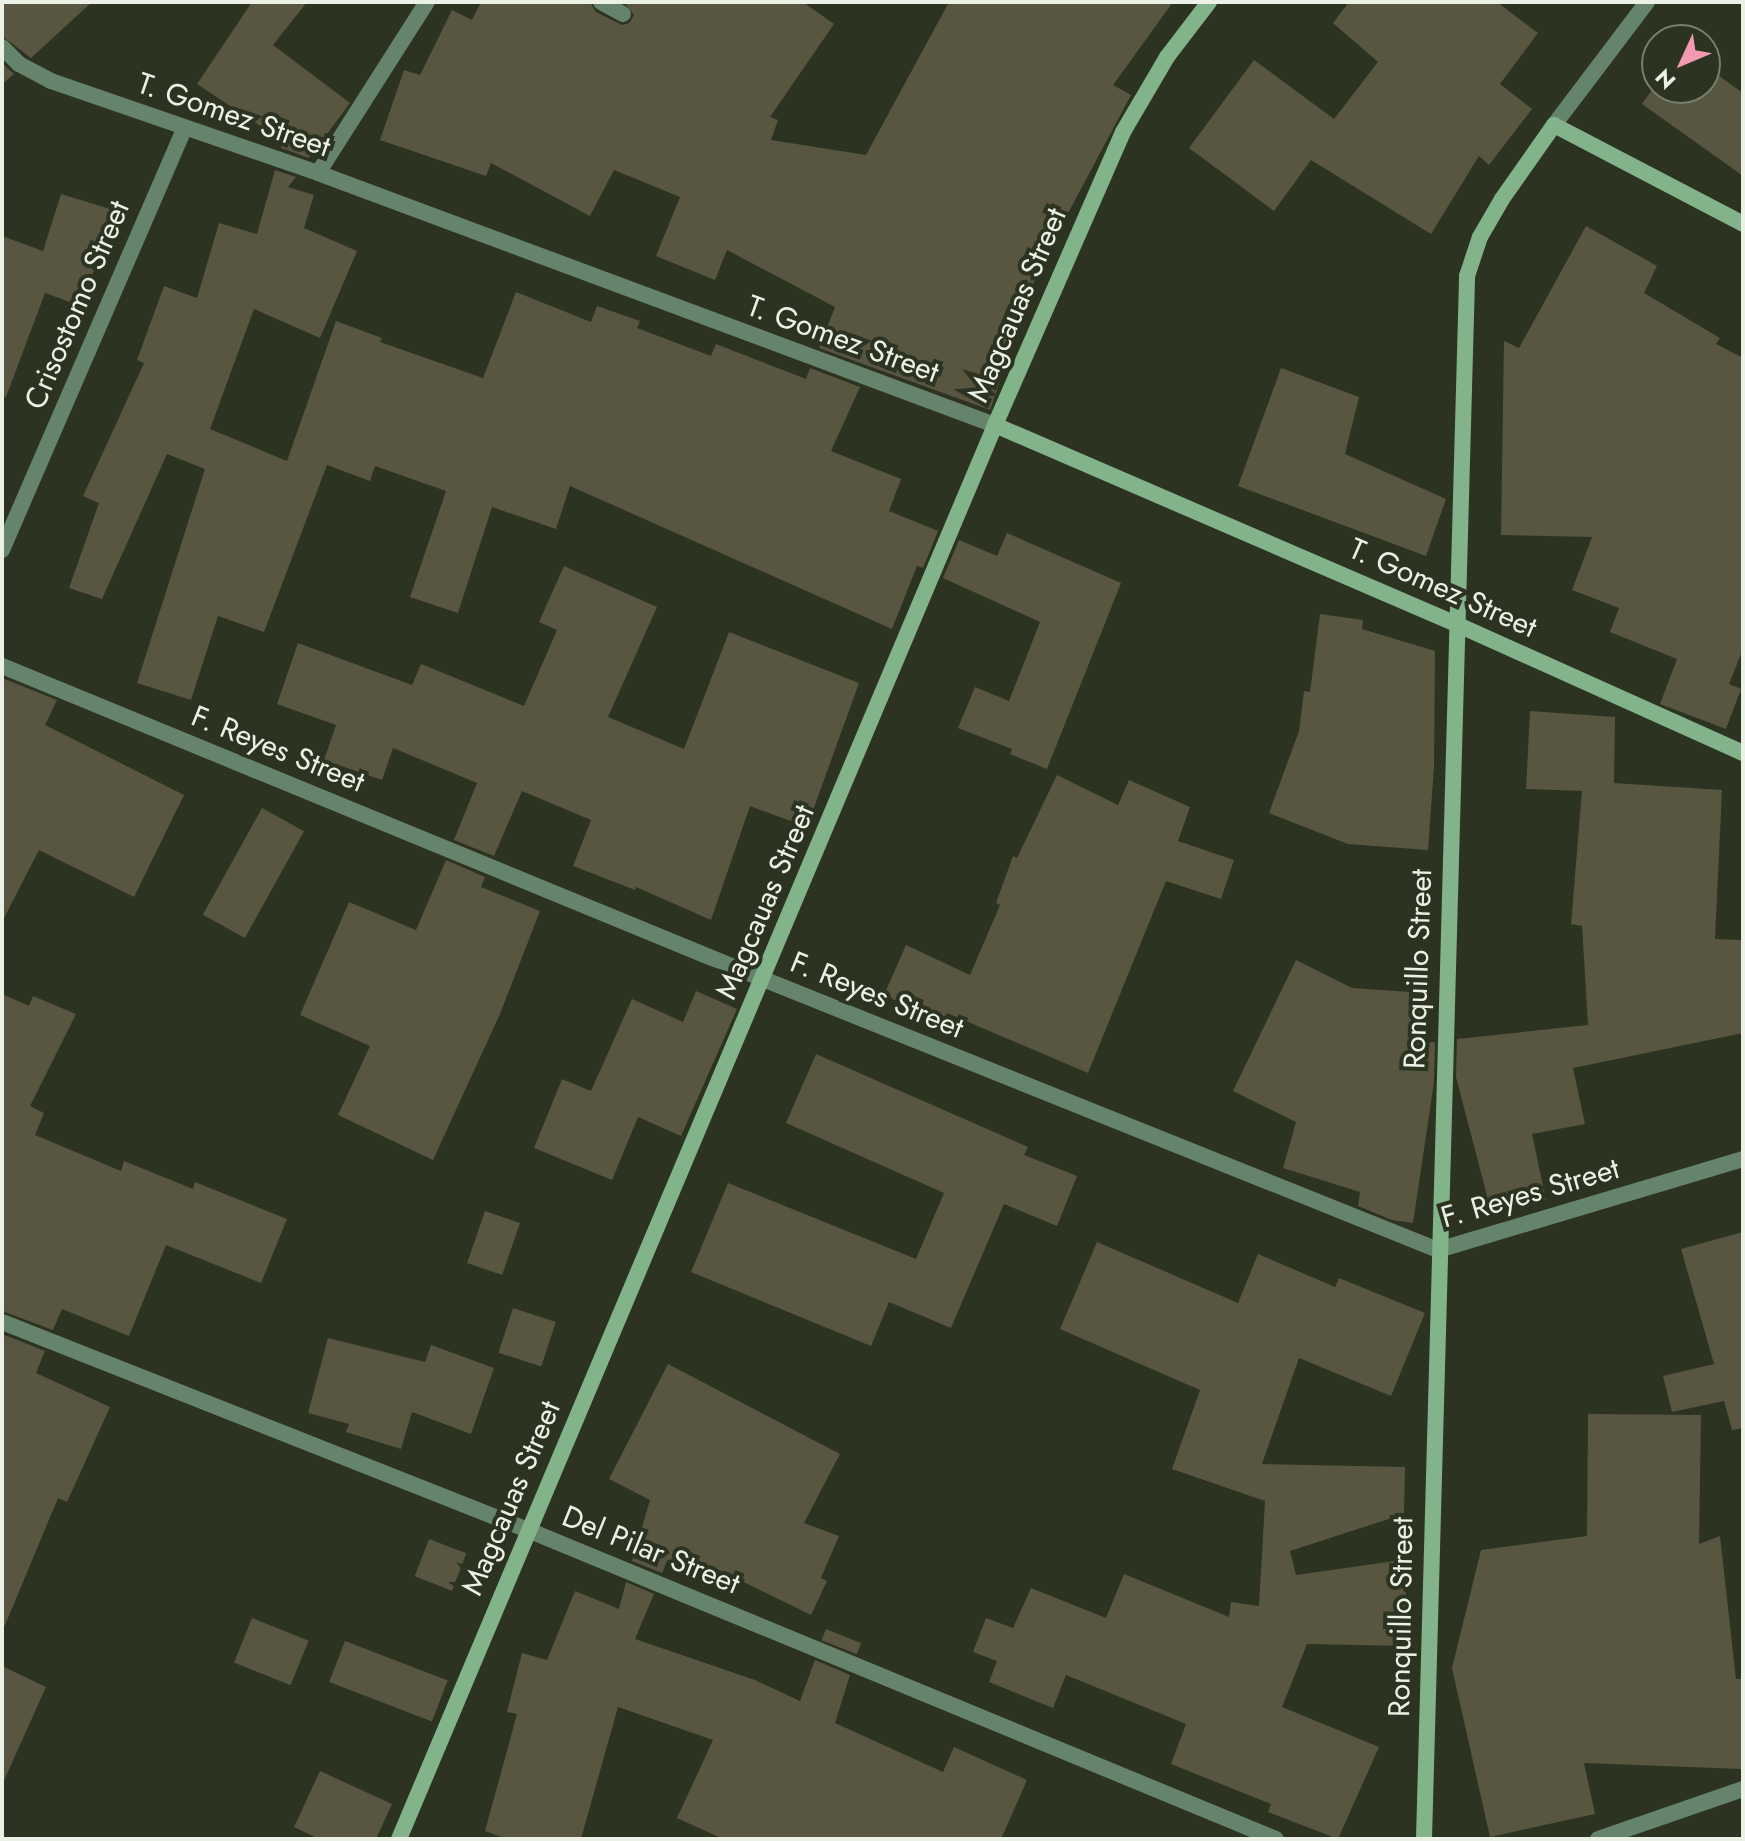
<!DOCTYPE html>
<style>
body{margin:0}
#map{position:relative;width:1745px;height:1841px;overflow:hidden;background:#2c3321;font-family:Jost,sans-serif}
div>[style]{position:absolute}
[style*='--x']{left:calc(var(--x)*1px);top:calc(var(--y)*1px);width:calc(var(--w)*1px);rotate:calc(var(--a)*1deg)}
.building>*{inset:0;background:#585541;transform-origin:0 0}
.street>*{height:16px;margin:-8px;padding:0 8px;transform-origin:8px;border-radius:8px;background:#65846b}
.secondary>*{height:16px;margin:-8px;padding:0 8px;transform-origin:8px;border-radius:8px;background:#82b38b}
span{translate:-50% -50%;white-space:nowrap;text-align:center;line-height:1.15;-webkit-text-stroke:8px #2c3321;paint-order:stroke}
.street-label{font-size:30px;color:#ecf1e5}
.frame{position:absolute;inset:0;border:4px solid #ecf1e5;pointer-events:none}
.north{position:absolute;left:1641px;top:24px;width:80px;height:80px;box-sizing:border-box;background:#2c3321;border:2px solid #797f6f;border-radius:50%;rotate:226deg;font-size:22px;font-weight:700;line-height:32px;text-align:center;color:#ecf1e5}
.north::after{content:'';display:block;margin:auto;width:28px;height:36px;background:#f19ab2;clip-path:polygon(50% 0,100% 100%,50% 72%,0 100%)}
</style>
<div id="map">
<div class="building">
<div style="clip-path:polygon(2px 2px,92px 2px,31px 58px,2px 36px)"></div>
<div style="clip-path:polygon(252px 2px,307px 2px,273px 45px,350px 103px,309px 158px,281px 148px,283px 141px,197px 84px)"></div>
<div style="clip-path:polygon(481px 2px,590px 2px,596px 12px,622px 25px,629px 23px,634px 15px,624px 2px,803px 2px,834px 24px,770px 117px,778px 120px,771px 140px,866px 155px,949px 2px,1173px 2px,1113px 85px,1131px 95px,1041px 264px,999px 374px,1002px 375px,990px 410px,819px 348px,835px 307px,727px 250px,715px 280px,656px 256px,680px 197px,614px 170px,590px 216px,491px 163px,486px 176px,380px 140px,404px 70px,420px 75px,452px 10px,472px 20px)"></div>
<div style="clip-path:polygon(1349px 2px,1497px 2px,1538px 33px,1500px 84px,1532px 109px,1489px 165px,1479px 156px,1431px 234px,1311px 160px,1274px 211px,1189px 148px,1254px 60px,1334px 119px,1378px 62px,1333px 23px)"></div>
<div style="clip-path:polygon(2px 63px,14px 74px,2px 84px)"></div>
<div style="clip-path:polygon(1705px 66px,1743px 93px,1743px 176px,1642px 104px,1657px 83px,1657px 88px,1705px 88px)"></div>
<div style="clip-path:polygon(275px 170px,296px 177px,288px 187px,314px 195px,304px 228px,357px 251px,320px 338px,254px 309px,210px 429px,287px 461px,336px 321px,382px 338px,380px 342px,483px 378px,516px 292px,591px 322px,597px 306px,640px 321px,637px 328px,711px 356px,716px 344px,806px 379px,810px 368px,860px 387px,831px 451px,901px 479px,889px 511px,938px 531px,923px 568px,917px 566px,892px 629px,570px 486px,556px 529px,492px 507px,458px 613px,410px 597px,446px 491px,375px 466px,370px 481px,327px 465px,264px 632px,218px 616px,191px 700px,137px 683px,205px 469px,167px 454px,102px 599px,69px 588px,99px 503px,83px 496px,144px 363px,137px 360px,164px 286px,197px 298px,219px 223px,257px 234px)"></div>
<div style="clip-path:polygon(61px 194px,110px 209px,92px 269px,94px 270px,81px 306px,45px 293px,6px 397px,2px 396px,2px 236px,43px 251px)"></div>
<div style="clip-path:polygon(1586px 226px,1657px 266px,1644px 293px,1720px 338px,1716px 344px,1743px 358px,1743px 649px,1729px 684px,1741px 689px,1726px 729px,1660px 704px,1677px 659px,1610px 632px,1619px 608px,1572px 590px,1592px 537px,1501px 535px,1504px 341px,1519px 348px)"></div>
<div style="clip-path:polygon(1281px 368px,1359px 397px,1345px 454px,1446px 499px,1426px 556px,1238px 486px)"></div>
<div style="clip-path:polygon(1007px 533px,1121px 583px,1047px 769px,1010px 754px,1012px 749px,958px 728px,975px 687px,1009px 701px,1040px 622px,943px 578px,959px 540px,997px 556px)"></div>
<div style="clip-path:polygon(564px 566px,657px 607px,608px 717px,684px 749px,729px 632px,859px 683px,807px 827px,750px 806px,711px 920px,636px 887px,635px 890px,573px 866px,591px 820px,522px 791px,494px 856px,454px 840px,477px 783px,393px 748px,382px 780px,324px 760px,336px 725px,277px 704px,298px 643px,412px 685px,421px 664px,524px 706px,557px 630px,539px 622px)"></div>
<div style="clip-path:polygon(1320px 614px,1363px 620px,1362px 629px,1435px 651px,1434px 767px,1428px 850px,1348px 844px,1269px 813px,1299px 731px,1304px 691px,1310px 692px)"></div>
<div style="clip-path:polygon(2px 678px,57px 700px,45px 725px,184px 795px,134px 897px,39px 850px,2px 922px)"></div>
<div style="clip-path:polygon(1530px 711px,1615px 717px,1614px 783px,1722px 790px,1715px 939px,1743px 940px,1743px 1033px,1573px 1068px,1585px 1124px,1532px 1134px,1546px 1200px,1492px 1215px,1456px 1077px,1457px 1039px,1588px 1025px,1582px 926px,1571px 924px,1582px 791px,1526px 789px)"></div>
<div style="clip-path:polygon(1057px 775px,1118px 805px,1129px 780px,1190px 807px,1178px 841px,1234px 860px,1221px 899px,1166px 881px,1088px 1073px,947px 1013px,943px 1022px,884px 995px,906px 945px,970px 975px,1000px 905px,996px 903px,1013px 856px,1017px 858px)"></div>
<div style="left:262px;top:808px;width:48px;height:122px;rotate:29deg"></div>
<div style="clip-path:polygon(446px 860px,485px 877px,481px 887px,540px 911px,500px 1014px,433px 1160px,338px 1115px,370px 1046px,300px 1015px,349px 902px,416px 930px)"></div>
<div style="clip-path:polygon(1296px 960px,1352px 988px,1424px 993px,1426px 1043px,1435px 1042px,1434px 1082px,1413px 1223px,1392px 1220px,1358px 1206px,1360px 1192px,1283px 1168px,1296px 1122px,1233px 1091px)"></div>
<div style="clip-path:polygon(696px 991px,737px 1009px,681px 1136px,638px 1117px,612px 1180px,534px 1148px,562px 1079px,591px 1091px,632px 999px,683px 1022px)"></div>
<div style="clip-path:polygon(2px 994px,29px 1006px,33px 996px,76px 1014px,30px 1106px,44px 1113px,35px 1135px,121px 1171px,124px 1161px,193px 1189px,195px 1182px,287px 1219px,261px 1283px,166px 1245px,129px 1336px,62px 1309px,53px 1330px,2px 1311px)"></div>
<div style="clip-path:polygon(816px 1054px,1028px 1147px,1024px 1155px,1077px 1176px,1057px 1226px,1004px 1204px,951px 1328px,889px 1302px,871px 1346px,691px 1272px,728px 1183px,916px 1259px,944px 1193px,786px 1123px)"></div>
<div style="left:485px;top:1211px;width:37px;height:55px;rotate:19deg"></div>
<div style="clip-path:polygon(1743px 1232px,1743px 1428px,1732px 1430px,1724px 1401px,1672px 1412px,1663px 1376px,1714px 1364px,1681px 1249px)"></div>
<div style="clip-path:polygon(1097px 1242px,1238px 1303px,1258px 1254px,1335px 1287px,1339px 1278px,1425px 1313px,1391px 1396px,1299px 1358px,1262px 1464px,1405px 1467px,1404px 1514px,1290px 1551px,1296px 1575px,1402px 1560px,1412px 1646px,1307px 1644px,1282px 1707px,1379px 1747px,1338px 1839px,1268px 1812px,1271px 1804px,1171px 1764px,1186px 1724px,1066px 1675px,1053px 1708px,989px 1682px,997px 1661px,973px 1652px,986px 1618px,1013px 1628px,1031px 1588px,1106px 1618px,1124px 1574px,1229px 1617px,1231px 1602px,1259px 1606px,1265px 1501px,1172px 1469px,1200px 1390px,1060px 1329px)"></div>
<div style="left:513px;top:1308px;width:45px;height:47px;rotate:18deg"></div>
<div style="clip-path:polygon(2px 1334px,45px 1351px,36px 1373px,110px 1407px,67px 1502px,58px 1498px,3px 1630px)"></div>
<div style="clip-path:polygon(328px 1338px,425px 1362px,431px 1345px,494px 1368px,471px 1434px,412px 1412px,401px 1449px,346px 1432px,349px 1424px,308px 1413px)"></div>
<div style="clip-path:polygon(668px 1364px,840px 1454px,804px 1523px,839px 1536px,821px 1578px,827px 1581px,811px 1615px,715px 1568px,713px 1574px,667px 1561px,662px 1573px,632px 1561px,650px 1500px,609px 1479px)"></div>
<div style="clip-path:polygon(1588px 1414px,1701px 1415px,1699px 1544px,1720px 1536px,1736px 1679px,1743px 1679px,1742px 1769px,1584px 1763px,1595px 1814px,1490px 1837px,1452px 1668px,1481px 1550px,1587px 1536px)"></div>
<div style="left:429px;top:1539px;width:40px;height:40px;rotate:21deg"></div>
<div style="clip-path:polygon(626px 1582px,654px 1594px,635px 1639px,755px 1680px,800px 1701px,815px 1660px,850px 1675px,835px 1723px,943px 1772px,954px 1747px,1027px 1780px,1001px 1839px,723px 1839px,677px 1818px,713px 1740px,618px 1707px,581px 1839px,507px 1839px,485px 1831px,517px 1714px,507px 1712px,522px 1653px,547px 1660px,575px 1591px,619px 1609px)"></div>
<div style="left:252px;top:1618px;width:61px;height:48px;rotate:22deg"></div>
<div style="left:826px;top:1629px;width:38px;height:12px;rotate:22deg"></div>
<div style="left:345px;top:1641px;width:110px;height:44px;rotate:21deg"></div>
<div style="clip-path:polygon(2px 1666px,46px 1687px,2px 1785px)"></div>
<div style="clip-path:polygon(320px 1771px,392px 1804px,376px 1839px,319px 1839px,294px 1827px)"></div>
</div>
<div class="street">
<div style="--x:601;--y:2;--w:25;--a:29"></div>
<div style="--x:2;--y:47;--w:24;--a:45"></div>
<div style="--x:19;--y:64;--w:36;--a:28"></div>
<div style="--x:51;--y:81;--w:282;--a:19"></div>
<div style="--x:318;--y:173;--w:722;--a:20.42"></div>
<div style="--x:1554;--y:125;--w:154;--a:-52.9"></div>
<div style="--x:318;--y:173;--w:203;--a:-57.5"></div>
<div style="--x:2;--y:550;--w:460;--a:-66.6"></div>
<div style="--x:2;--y:666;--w:823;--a:22.36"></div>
<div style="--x:763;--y:979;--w:727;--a:21.87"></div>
<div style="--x:1438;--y:1250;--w:318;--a:-16.6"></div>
<div style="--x:2;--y:1322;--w:566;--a:21.58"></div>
<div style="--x:528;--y:1530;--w:809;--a:22.45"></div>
<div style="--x:1598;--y:1839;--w:153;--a:-19"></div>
</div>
<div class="secondary">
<div style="--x:995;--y:425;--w:502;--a:23.35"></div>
<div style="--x:1456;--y:624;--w:315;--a:24.2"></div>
<div style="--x:399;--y:1839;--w:1534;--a:-67.14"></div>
<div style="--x:995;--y:425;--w:320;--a:-66.4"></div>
<div style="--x:1123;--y:132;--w:87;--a:-59.6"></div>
<div style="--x:1167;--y:57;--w:69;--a:-52.6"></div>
<div style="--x:1424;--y:1839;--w:1564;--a:-88.42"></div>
<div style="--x:1467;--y:276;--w:41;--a:-71.6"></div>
<div style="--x:1480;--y:237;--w:44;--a:-59.9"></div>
<div style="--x:1502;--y:199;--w:90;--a:-54.9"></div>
<div style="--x:1554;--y:125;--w:213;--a:27.6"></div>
</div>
<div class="street-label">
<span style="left:234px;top:115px;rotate:19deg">T. Gomez Street</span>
<span style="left:77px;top:305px;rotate:-67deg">Crisostomo Street</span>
<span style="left:1017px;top:305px;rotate:-67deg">Magcauas Street</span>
<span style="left:843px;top:339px;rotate:20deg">T. Gomez Street</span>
<span style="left:1443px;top:588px;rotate:24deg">T. Gomez Street</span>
<span style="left:278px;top:749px;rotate:22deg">F. Reyes Street</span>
<span style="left:765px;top:902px;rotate:-67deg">Magcauas Street</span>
<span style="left:1418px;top:969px;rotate:-88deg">Ronquillo Street</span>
<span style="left:877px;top:995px;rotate:22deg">F. Reyes Street</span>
<span style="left:1530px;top:1193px;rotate:-16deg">F. Reyes Street</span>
<span style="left:511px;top:1498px;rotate:-67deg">Magcauas Street</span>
<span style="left:651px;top:1550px;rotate:22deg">Del Pilar Street</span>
<span style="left:1401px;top:1617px;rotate:-89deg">Ronquillo Street</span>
</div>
<div class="frame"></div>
<div class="north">N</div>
</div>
